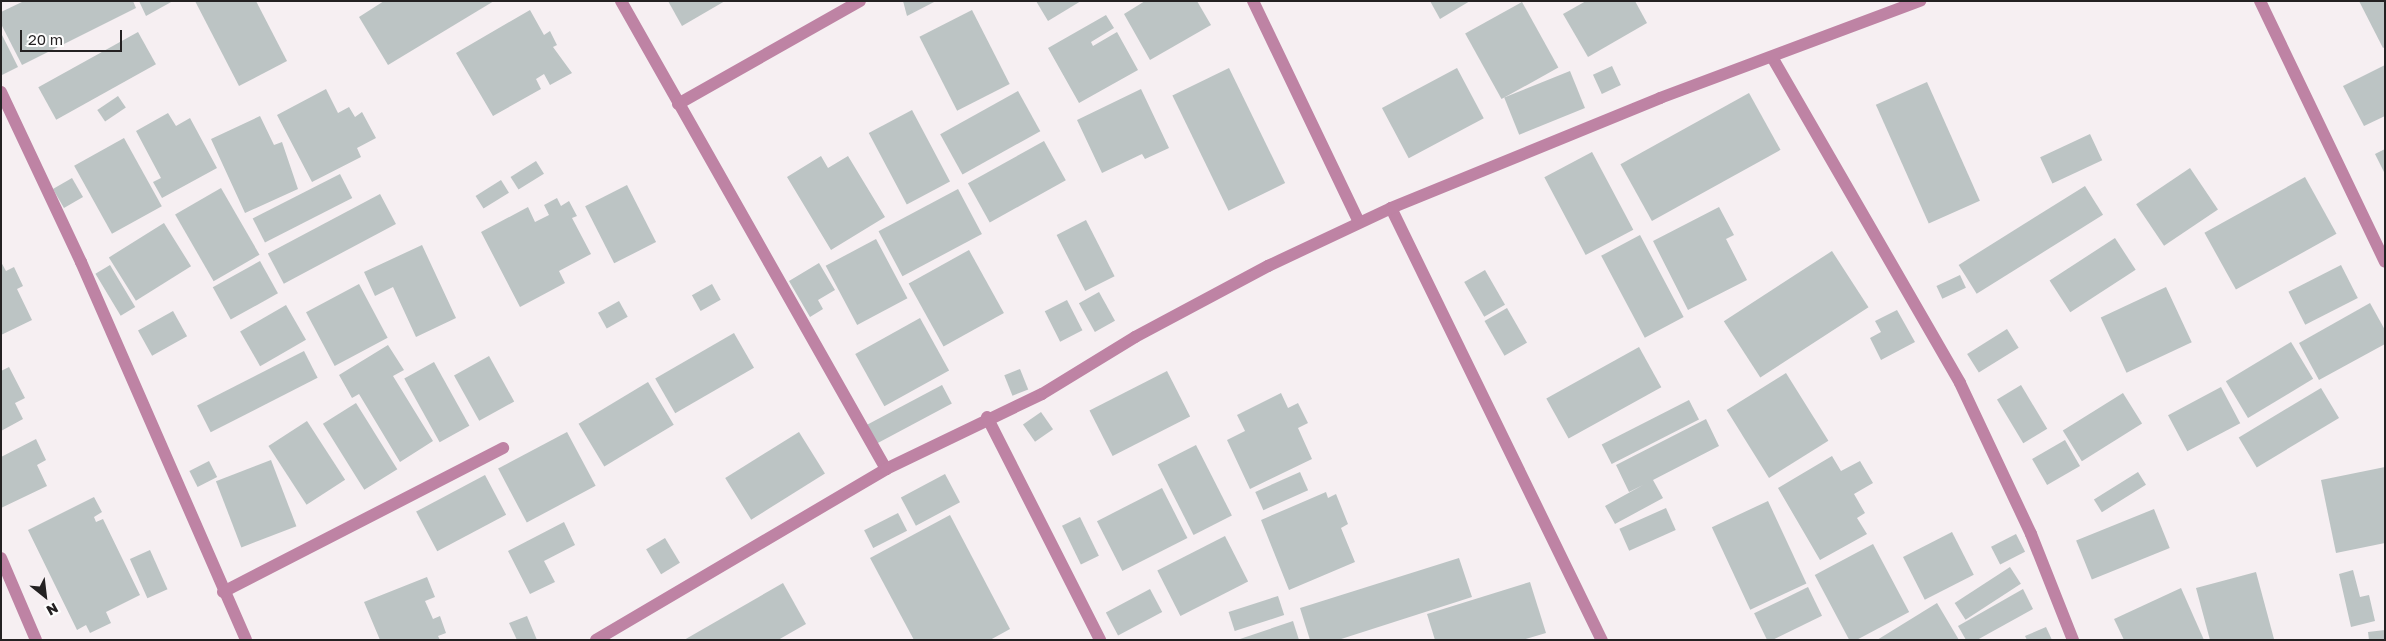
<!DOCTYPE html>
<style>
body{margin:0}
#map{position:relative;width:2386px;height:641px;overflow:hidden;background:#f6eff2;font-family:"Golos Text",sans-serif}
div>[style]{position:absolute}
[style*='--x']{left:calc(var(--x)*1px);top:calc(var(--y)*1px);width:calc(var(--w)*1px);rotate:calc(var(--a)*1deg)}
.building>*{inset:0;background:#bcc4c4;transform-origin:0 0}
.street>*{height:12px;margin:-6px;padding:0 6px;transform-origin:6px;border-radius:6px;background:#be83a4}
span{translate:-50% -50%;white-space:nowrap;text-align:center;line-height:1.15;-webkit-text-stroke:5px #fefefe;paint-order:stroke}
.frame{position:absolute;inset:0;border:2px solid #242122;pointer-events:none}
.north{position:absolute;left:20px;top:571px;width:50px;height:50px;-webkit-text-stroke:4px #fefefe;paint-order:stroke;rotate:151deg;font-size:14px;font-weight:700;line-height:20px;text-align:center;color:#242122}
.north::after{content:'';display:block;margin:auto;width:18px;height:22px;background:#242122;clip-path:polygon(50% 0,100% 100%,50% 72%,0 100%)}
.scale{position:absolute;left:20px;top:30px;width:102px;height:22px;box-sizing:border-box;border:2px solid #242122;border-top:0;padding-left:6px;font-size:15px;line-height:18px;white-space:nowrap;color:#242122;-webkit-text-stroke:4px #fefefe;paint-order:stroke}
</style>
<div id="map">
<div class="building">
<div style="clip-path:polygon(24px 1px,133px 1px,136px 8px,22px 65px,1px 24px,1px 12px)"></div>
<div style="clip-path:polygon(139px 1px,173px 1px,146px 16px)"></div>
<div style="clip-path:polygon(195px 1px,256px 1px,287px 61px,239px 86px)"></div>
<div style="clip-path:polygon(384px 1px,494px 1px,388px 65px,359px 17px)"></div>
<div style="clip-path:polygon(668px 1px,725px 1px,682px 26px)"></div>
<div style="clip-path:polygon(903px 1px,936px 1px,907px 16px)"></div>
<div style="clip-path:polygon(1036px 1px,1081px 1px,1048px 21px)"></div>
<div style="clip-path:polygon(1145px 1px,1197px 1px,1211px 25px,1150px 60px,1124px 14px)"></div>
<div style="clip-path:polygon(1430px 1px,1470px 1px,1440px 19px)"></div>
<div style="clip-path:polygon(1586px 1px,1635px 1px,1647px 23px,1588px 57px,1563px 14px)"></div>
<div style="clip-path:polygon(2359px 1px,2385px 1px,2385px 47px,2383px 48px)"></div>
<div style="left:1522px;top:2px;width:75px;height:65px;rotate:61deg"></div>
<div style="clip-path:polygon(530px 10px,544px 35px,550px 31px,557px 45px,553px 47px,572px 73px,550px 85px,544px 74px,536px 79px,541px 89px,493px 116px,456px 53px)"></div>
<div style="left:972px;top:10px;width:83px;height:59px;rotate:63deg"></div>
<div style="clip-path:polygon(1106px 15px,1114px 28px,1091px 42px,1093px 46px,1117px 32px,1138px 70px,1079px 103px,1048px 48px)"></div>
<div style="left:138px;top:32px;width:37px;height:114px;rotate:61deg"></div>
<div style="clip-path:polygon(1px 33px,18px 67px,2px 75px,1px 73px)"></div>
<div style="clip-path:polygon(2385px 65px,2385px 116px,2364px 126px,2343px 86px)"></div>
<div style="left:1612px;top:66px;width:21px;height:21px;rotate:65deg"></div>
<div style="left:1229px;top:68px;width:128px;height:63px;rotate:64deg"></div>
<div style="left:1457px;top:68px;width:57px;height:85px;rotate:62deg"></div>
<div style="left:1570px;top:71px;width:40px;height:71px;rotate:68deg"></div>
<div style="left:1927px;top:82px;width:130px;height:56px;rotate:66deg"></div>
<div style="clip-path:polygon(326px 89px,338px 113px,349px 107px,355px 117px,362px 112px,376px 138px,357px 148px,361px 157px,312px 182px,277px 115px)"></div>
<div style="clip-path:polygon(1141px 89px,1169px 148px,1145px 159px,1142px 154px,1102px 173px,1077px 120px)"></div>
<div style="left:1018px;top:91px;width:46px;height:89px;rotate:61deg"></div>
<div style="left:1749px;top:93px;width:65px;height:147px;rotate:61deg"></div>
<div style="left:118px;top:96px;width:14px;height:25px;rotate:56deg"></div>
<div style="left:912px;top:110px;width:81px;height:49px;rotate:62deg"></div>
<div style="clip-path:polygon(168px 113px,176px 126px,190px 118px,217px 168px,162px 198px,153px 182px,161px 178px,136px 131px)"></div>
<div style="clip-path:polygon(260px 116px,274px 145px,282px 142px,298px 189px,245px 213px,211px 139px)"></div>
<div style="left:2090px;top:134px;width:29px;height:55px;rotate:65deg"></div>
<div style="left:124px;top:138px;width:78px;height:57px;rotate:61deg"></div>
<div style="left:1044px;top:141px;width:45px;height:87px;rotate:61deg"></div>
<div style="clip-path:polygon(2385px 149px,2385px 174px,2375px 154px)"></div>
<div style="left:1592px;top:152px;width:88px;height:54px;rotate:62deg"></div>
<div style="clip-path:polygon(821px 156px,828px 168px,848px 156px,885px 217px,831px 250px,787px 177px)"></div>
<div style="left:536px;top:161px;width:15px;height:30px;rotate:58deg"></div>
<div style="left:2190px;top:168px;width:50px;height:65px;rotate:56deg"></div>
<div style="left:340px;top:174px;width:27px;height:98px;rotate:63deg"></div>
<div style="left:2305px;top:177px;width:65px;height:115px;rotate:61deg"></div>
<div style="left:72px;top:178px;width:22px;height:22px;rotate:60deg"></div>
<div style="left:501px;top:180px;width:15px;height:30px;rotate:58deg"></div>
<div style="left:627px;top:185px;width:64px;height:47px;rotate:63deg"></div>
<div style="left:2085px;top:186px;width:34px;height:149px;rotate:58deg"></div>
<div style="left:221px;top:188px;width:77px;height:53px;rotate:60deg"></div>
<div style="left:958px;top:189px;width:51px;height:90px;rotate:62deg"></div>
<div style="left:380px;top:194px;width:34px;height:127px;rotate:62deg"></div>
<div style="clip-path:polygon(557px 198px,561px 206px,569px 201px,577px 216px,572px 218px,591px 254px,559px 271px,565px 283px,520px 307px,481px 232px,528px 207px,535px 222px,549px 215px,544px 205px)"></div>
<div style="clip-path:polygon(1719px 207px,1734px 235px,1726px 239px,1747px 280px,1688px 310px,1653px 241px)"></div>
<div style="left:1086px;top:220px;width:63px;height:33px;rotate:63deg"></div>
<div style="left:164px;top:223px;width:51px;height:65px;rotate:58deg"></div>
<div style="left:1640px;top:235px;width:93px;height:44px;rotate:62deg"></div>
<div style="left:2115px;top:238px;width:38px;height:78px;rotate:57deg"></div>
<div style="left:876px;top:239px;width:67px;height:57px;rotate:62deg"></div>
<div style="clip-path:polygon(422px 245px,456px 318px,416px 337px,393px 287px,375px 296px,364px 272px)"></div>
<div style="left:969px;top:250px;width:72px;height:69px;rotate:61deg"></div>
<div style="left:1832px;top:251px;width:67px;height:129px;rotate:57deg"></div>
<div style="left:260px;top:261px;width:37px;height:54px;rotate:61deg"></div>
<div style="clip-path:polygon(1px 262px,6px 271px,14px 267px,23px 286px,17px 289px,32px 320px,1px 335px)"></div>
<div style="clip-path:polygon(819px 263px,835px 290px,818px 300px,823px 309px,810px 317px,789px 281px)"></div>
<div style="left:110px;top:265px;width:49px;height:17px;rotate:59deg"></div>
<div style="left:2341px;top:265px;width:37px;height:59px;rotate:63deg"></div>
<div style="left:1485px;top:270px;width:40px;height:24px;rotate:60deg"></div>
<div style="left:1960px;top:275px;width:14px;height:26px;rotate:65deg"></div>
<div style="left:359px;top:284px;width:61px;height:60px;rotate:62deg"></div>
<div style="left:712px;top:284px;width:18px;height:23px;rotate:61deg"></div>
<div style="left:2166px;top:287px;width:61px;height:72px;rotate:65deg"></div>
<div style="left:1099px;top:292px;width:33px;height:23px;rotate:61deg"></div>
<div style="left:1067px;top:300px;width:34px;height:25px;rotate:63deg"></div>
<div style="left:619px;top:301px;width:18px;height:24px;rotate:61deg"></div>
<div style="clip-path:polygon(2370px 303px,2385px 330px,2385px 344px,2319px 380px,2299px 343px)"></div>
<div style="left:286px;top:305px;width:40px;height:53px;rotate:60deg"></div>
<div style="left:1507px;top:308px;width:40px;height:26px;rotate:60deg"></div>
<div style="clip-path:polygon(1897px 310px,1915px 342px,1881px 360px,1870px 338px,1881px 332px,1875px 321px)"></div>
<div style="left:173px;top:311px;width:29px;height:40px;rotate:61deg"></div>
<div style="left:920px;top:318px;width:60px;height:74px;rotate:61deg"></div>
<div style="left:2007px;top:329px;width:22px;height:47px;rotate:58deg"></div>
<div style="left:734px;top:333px;width:40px;height:91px;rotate:60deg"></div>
<div style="left:2291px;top:342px;width:43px;height:76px;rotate:59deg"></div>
<div style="clip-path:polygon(388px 345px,404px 370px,393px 376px,433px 441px,400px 462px,359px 394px,352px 398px,339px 375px)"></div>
<div style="left:1639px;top:347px;width:46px;height:106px;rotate:61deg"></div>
<div style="left:304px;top:351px;width:30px;height:120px;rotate:63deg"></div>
<div style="left:489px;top:356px;width:52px;height:40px;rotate:61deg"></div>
<div style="left:434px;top:362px;width:73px;height:34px;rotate:61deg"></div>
<div style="clip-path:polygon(9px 367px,25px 398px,15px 403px,23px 419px,1px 431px,1px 371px)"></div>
<div style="left:1020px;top:369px;width:22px;height:17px;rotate:68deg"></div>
<div style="left:1167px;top:371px;width:51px;height:87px;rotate:63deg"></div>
<div style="left:1786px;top:373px;width:80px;height:70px;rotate:58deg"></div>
<div style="left:648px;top:382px;width:50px;height:81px;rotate:59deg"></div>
<div style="left:942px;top:385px;width:21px;height:87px;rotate:62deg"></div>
<div style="left:2021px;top:385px;width:51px;height:28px;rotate:59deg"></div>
<div style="left:2221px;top:387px;width:41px;height:60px;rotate:62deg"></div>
<div style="left:2321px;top:388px;width:35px;height:96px;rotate:59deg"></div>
<div style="clip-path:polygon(1281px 393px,1288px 408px,1298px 403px,1308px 423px,1298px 428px,1312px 459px,1250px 489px,1227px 440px,1245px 431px,1237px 415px)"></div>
<div style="left:2123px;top:393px;width:36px;height:71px;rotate:58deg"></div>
<div style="left:1689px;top:400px;width:22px;height:98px;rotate:63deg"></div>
<div style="left:356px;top:403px;width:78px;height:39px;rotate:58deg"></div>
<div style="left:1041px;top:412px;width:21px;height:22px;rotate:55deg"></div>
<div style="clip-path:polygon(1706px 419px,1719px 446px,1653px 480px,1663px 498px,1615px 524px,1605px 506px,1643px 485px,1629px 492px,1616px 465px)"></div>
<div style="left:307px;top:421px;width:70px;height:46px;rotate:57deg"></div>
<div style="left:567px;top:432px;width:61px;height:78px;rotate:62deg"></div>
<div style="left:799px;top:432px;width:49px;height:87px;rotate:58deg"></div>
<div style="clip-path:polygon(36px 439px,46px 460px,37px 465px,47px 486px,1px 508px,1px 457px)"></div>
<div style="left:2065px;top:440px;width:30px;height:38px;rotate:60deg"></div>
<div style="left:1196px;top:445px;width:79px;height:43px;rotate:63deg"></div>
<div style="clip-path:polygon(1832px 456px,1841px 471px,1860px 461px,1873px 483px,1854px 494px,1865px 513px,1857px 518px,1867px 534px,1820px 560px,1778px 488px)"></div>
<div style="left:271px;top:460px;width:71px;height:59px;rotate:69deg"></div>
<div style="left:209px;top:461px;width:18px;height:22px;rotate:63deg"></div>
<div style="clip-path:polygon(2385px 467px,2385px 543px,2336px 553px,2321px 480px)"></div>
<div style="left:1300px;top:472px;width:20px;height:49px;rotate:66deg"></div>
<div style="left:2138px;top:472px;width:15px;height:52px;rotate:58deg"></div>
<div style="left:945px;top:474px;width:32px;height:50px;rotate:62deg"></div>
<div style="left:485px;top:475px;width:45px;height:78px;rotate:62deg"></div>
<div style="left:1162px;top:488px;width:56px;height:73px;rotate:63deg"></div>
<div style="clip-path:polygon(1326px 492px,1328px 498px,1336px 494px,1348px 524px,1341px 528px,1355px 562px,1289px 590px,1261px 520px)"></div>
<div style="clip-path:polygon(94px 497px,102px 512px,94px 517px,96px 522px,103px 519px,140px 595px,106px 612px,111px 623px,90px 633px,86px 625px,77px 630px,28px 530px)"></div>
<div style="left:1768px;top:501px;width:91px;height:62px;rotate:65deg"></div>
<div style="left:1666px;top:508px;width:24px;height:51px;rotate:66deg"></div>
<div style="left:2154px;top:509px;width:42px;height:84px;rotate:68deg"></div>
<div style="left:898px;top:513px;width:20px;height:38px;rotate:63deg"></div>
<div style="clip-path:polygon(950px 515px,1010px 629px,990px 640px,914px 640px,870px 558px)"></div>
<div style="left:1080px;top:517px;width:43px;height:20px;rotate:64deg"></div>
<div style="clip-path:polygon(564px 522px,575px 545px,544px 561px,555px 582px,530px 594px,508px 551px)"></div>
<div style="left:1952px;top:532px;width:48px;height:55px;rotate:63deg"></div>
<div style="left:2016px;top:534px;width:20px;height:28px;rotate:63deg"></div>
<div style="left:1225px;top:536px;width:51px;height:76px;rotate:63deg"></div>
<div style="left:665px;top:538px;width:29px;height:22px;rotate:59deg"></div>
<div style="left:1873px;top:544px;width:77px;height:66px;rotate:62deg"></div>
<div style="left:150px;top:550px;width:43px;height:22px;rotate:66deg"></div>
<div style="clip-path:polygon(1459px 558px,1472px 597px,1338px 640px,1310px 640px,1300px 608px)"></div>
<div style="left:2010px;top:567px;width:20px;height:66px;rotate:57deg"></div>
<div style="clip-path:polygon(2353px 570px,2360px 597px,2369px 595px,2375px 621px,2351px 627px,2339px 574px)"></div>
<div style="clip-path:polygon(2256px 572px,2274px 639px,2210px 640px,2196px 588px)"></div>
<div style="clip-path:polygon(427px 577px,435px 597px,425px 601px,433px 619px,440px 616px,446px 633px,438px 636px,440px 640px,380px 640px,364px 602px)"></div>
<div style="clip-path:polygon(1530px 582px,1546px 633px,1522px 640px,1435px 640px,1427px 614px)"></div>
<div style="clip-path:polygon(783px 583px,806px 624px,778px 640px,684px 640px)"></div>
<div style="left:1808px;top:587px;width:32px;height:60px;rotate:64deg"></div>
<div style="clip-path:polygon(2181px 588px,2204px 640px,2124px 640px,2114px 619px)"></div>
<div style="left:1150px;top:589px;width:26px;height:50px;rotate:62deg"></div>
<div style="clip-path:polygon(2023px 589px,2033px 609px,1977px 640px,1966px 640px,1958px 626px)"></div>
<div style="left:1278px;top:596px;width:20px;height:52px;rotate:72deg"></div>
<div style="clip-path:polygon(1937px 603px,1959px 640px,1877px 640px)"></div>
<div style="clip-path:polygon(527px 616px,537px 640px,517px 640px,509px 623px)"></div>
<div style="clip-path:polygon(1293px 621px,1299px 640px,1240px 640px,1240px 639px)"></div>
<div style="clip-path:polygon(2046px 627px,2052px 640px,2027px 640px,2025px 636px)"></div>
<div style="clip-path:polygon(2385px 630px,2385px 640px,2369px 640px,2368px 632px)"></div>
</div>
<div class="street">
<div style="--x:621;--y:1;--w:538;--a:60.48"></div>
<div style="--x:1253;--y:1;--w:245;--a:64.4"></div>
<div style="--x:2260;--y:1;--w:289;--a:64.4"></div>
<div style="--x:1772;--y:57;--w:376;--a:60"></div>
<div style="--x:1960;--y:383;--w:167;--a:64.8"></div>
<div style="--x:2031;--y:534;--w:114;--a:68.4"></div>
<div style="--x:1;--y:92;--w:188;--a:64.8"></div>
<div style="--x:81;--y:262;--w:412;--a:66.4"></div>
<div style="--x:678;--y:104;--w:209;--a:-29.5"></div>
<div style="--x:1391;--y:208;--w:481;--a:64"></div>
<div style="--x:987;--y:417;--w:250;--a:63.1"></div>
<div style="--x:1;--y:558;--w:89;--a:66.9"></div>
<div style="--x:223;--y:592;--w:315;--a:-27.2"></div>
<div style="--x:596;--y:640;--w:337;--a:-30.5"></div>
<div style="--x:886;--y:469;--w:173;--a:-25.7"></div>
<div style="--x:1042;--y:394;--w:109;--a:-31.5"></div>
<div style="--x:1135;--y:337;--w:151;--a:-28.1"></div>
<div style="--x:1268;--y:266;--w:136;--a:-25.2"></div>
<div style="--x:1391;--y:208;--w:291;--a:-22.2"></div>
<div style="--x:1660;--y:98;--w:278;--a:-20.5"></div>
</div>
<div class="frame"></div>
<div class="north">N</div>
<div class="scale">20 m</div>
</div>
